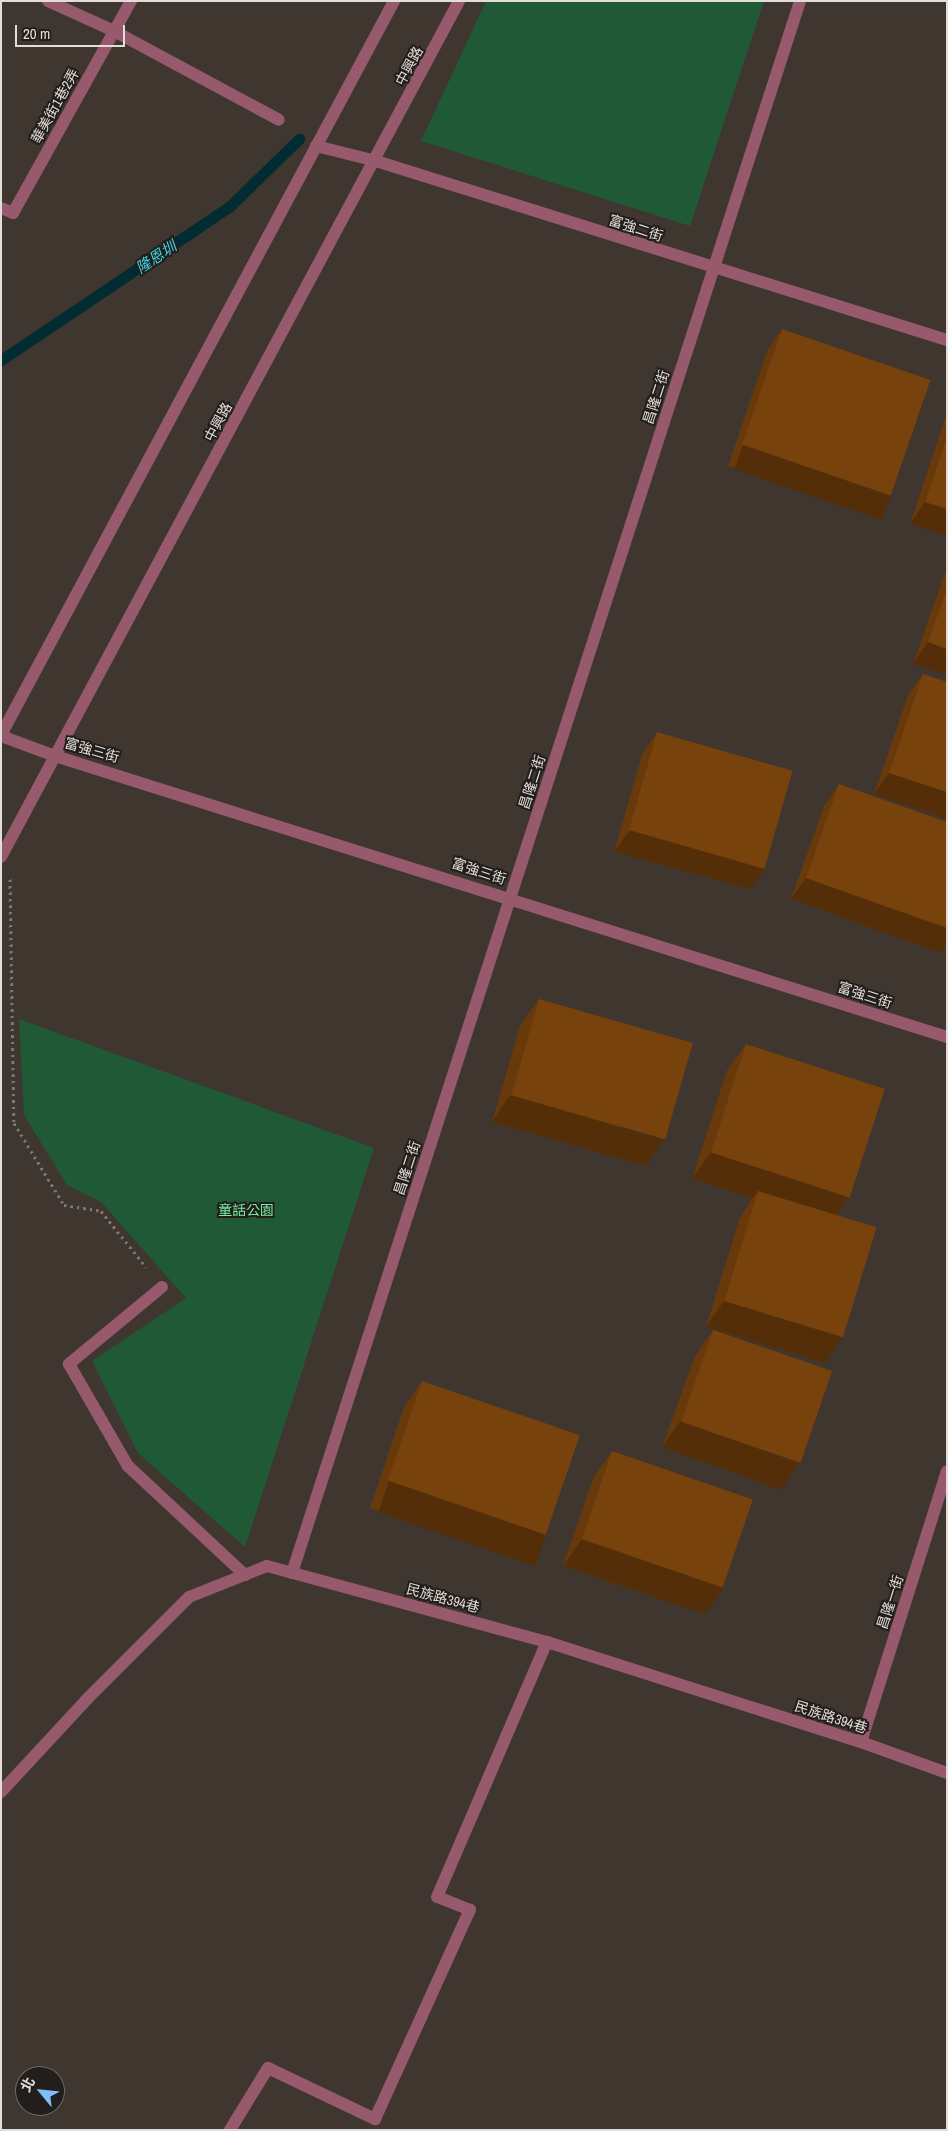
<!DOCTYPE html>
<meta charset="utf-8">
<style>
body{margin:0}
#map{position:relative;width:948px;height:2131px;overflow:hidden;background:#3f362f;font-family:"Archivo Narrow","Noto Sans TC",sans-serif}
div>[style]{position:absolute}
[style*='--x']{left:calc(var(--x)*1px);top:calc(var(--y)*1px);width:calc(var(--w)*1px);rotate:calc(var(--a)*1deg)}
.green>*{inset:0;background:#205936}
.stream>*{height:11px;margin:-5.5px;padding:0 5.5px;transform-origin:5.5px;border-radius:5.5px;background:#002c32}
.path>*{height:3px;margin-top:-1.5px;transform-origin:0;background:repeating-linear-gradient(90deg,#7f7771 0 2.5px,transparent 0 6.5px)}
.service>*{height:12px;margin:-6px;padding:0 6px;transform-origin:6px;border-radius:6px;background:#965a6c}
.minor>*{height:12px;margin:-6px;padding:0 6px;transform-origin:6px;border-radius:6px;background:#965a6c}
.tertiary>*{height:12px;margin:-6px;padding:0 6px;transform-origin:6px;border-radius:6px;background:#965a6c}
.wall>*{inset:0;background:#67390b}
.shaded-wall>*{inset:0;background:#542e09;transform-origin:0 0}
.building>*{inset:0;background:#78420d;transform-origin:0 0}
span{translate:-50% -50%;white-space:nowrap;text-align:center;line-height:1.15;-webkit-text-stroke:4px #221e1b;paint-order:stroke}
.street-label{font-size:14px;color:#e3ddd9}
.park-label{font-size:14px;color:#78eda1}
.water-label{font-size:15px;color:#44d4e7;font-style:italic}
.frame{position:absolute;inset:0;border:2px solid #e3ddd9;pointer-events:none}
.north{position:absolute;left:15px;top:2066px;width:50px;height:50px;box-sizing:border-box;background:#221e1b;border:1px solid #6f6a67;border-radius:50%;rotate:298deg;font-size:14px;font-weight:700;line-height:20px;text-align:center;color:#e3ddd9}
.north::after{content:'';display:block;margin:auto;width:18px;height:22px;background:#80bdfa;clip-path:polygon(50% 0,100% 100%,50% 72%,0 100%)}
.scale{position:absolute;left:15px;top:25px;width:110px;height:22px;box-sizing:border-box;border:2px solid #e3ddd9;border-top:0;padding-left:6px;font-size:15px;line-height:18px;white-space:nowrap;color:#e3ddd9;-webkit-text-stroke:4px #221e1b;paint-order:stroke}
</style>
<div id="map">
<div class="green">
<div style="clip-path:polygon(486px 1px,764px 1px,690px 226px,421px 141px)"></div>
<div style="clip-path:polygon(19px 1019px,374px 1148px,245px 1547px,138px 1453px,92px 1361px,186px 1298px,101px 1202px,67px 1185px,24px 1115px)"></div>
</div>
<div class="stream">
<div style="--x:1;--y:360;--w:275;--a:-33.9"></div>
<div style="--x:229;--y:207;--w:98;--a:-44.2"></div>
</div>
<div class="path">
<div style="--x:10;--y:879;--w:244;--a:89.1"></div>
<div style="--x:14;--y:1123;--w:96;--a:58.6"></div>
<div style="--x:64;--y:1205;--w:37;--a:9"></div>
<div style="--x:101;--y:1211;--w:72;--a:51.2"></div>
</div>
<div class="service">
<div style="--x:48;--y:1;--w:72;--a:24.4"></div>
<div style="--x:114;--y:31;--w:187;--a:28.3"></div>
<div style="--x:1;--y:208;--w:13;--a:23"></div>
<div style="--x:13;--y:213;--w:243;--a:-60.9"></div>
<div style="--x:162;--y:1287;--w:121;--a:140.4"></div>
<div style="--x:69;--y:1364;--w:118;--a:60"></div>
<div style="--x:128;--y:1466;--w:160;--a:43"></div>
<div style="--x:267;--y:1566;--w:290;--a:15.2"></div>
<div style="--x:547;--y:1642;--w:330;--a:17.7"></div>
<div style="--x:861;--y:1742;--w:91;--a:19.8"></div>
</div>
<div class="minor">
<div style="--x:316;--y:146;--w:62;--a:14"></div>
<div style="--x:376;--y:161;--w:598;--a:17.41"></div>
<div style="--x:1;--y:736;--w:58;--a:20.3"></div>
<div style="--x:55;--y:756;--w:935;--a:17.49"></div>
<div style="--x:292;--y:1573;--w:1652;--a:-72.09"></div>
<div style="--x:861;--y:1742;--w:284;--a:-72.4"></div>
<div style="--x:1;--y:1792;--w:127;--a:-47.2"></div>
<div style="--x:87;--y:1699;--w:144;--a:-45"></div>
<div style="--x:189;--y:1597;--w:84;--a:-21.7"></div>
<div style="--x:230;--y:2130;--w:73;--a:-58.5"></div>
<div style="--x:268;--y:2068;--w:119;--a:25.5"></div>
<div style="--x:375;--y:2119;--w:230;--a:-65.6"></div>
<div style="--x:470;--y:1910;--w:35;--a:-158"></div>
<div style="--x:437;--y:1897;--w:278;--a:-66.7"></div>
</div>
<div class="tertiary">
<div style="--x:1;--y:735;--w:833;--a:-61.83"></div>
<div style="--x:1;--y:857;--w:971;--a:-61.85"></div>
</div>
<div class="wall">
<div style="clip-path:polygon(782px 329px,876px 517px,728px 466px,767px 351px)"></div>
<div style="clip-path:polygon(947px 413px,947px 536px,910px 524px)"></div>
<div style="clip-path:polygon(947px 567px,947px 675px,913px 664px)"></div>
<div style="clip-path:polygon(923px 674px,947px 819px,874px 794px,908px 695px)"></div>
<div style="clip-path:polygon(657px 732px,750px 889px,614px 852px,642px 754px)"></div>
<div style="clip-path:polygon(839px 784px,941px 953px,791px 899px,824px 806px)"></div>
<div style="clip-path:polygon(539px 999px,646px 1166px,492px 1122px,520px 1025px)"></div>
<div style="clip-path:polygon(746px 1044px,849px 1197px,837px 1215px,825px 1363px,706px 1327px,740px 1217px,753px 1198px,692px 1179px,727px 1070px)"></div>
<div style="clip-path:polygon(713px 1330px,781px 1490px,662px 1447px,695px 1356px)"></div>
<div style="clip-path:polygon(422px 1381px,546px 1534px,528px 1561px,370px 1508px,404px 1407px)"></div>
<div style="clip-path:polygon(612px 1451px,705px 1614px,563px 1566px,593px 1478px)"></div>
</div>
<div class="shaded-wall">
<div style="left:743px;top:445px;width:156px;height:26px;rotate:19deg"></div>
<div style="clip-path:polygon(925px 502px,947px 509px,947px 536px,910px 524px)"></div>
<div style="clip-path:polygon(928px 642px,947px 649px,947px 675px,913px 664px)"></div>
<div style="clip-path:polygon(889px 773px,947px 792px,947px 819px,874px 794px)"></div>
<div style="clip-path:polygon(630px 830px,765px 868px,750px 889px,614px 852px)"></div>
<div style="clip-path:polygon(806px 878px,947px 928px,947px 944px,941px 953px,791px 899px)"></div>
<div style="clip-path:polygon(510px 1095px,664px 1140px,646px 1166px,492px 1122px)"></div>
<div style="clip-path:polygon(711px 1152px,849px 1197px,831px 1223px,758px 1191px,753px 1198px,692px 1179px)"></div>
<div style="clip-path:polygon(724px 1301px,843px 1337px,825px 1363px,706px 1327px)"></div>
<div style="clip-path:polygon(680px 1421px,799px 1463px,781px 1490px,662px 1447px)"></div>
<div style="left:389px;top:1481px;width:166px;height:33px;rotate:19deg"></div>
<div style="clip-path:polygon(582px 1539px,724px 1588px,705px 1614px,563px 1566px)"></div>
</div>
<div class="building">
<div style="left:782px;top:329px;width:157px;height:122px;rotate:19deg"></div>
<div style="clip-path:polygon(947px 437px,947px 509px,925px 502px)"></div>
<div style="clip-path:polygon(947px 589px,947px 649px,928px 642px)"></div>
<div style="clip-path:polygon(923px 674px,947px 682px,947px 792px,889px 773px)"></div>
<div style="left:657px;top:732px;width:141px;height:102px;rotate:16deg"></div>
<div style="clip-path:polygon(839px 784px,947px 822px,947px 928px,806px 878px)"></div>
<div style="left:539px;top:999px;width:160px;height:100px;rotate:16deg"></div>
<div style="left:746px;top:1044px;width:146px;height:114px;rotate:18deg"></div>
<div style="left:758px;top:1191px;width:124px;height:115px;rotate:17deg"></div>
<div style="left:713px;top:1330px;width:126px;height:97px;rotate:19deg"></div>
<div style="left:422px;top:1381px;width:167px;height:105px;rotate:19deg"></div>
<div style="left:612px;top:1451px;width:149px;height:93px;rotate:19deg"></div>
</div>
<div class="street-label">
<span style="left:409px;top:66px;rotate:-62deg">中興路</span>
<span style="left:55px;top:106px;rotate:-61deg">華美街1巷2弄</span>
<span style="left:636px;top:228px;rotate:18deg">富強二街</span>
<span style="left:656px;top:397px;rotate:-72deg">昌隆二街</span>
<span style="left:218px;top:422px;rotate:-62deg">中興路</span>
<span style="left:92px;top:750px;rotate:16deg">富強三街</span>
<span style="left:532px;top:782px;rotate:-72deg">昌隆二街</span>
<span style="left:479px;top:871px;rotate:18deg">富強三街</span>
<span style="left:865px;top:995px;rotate:18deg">富強三街</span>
<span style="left:407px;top:1168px;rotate:-72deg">昌隆二街</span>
<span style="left:443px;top:1598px;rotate:15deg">民族路394巷</span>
<span style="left:890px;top:1602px;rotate:-72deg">昌隆一街</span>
<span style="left:831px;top:1717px;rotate:18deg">民族路394巷</span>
</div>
<div class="park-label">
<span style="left:246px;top:1210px">童話公園</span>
</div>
<div class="water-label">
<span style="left:156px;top:257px;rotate:-34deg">隆恩圳</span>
</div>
<div class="frame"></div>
<div class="north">北</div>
<div class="scale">20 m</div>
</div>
